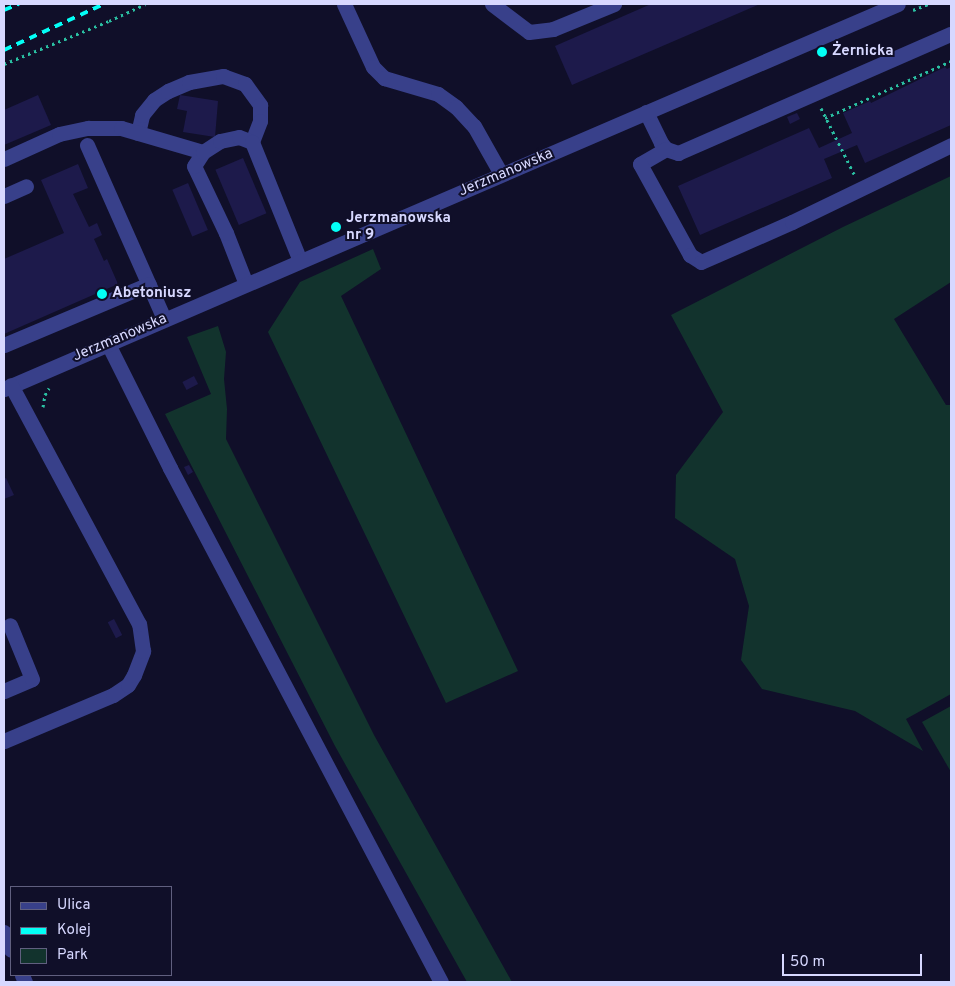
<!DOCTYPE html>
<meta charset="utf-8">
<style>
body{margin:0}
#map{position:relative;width:955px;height:986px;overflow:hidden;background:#100f29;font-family:Overpass,sans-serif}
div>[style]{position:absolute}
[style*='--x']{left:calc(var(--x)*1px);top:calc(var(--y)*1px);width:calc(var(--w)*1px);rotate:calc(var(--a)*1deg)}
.green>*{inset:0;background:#12332d}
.building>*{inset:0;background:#1d1a4b;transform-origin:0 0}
.path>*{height:3px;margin-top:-1.5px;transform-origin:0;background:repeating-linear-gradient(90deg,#2ac0a2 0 2.5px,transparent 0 6.5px)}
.minor>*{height:15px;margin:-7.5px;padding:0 7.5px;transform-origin:7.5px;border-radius:7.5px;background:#38408a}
.rail>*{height:4px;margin-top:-2px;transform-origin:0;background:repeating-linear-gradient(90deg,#03fff6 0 8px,transparent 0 14px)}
.dots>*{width:14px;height:14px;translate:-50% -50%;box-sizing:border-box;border:2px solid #100f29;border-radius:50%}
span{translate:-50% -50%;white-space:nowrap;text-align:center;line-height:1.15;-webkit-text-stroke:4px #100f29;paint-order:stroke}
.poi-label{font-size:15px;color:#d7d8ff;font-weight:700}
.left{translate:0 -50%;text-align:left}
.street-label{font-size:15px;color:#d7d8ff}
.frame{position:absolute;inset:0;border:5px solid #d7d8ff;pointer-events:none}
.legend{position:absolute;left:10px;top:886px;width:162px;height:90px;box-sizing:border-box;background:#100f29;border:1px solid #605f7f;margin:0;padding:6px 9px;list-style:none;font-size:15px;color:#d7d8ff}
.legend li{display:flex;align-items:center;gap:10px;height:25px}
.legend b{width:25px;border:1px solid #605f7f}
.scale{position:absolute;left:782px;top:954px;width:140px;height:22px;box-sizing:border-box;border:2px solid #d7d8ff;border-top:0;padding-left:6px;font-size:15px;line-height:18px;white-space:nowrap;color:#d7d8ff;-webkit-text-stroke:4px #100f29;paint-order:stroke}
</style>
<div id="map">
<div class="green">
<div style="clip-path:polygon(951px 176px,951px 282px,894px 319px,946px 405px,951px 405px,951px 694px,906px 719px,923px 751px,855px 711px,762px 689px,741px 660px,749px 606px,735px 559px,675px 518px,676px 475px,723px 412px,671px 315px,843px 227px)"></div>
<div style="clip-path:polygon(373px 249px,381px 269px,341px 296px,518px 671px,446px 703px,268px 332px,300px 282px)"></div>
<div style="clip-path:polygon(218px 326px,226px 352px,224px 379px,227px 409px,226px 439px,374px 735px,512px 982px,467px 982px,335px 746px,165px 414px,211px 394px,187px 337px)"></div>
<div style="clip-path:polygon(951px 706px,951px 772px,922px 722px)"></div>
</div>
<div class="building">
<div style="clip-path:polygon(651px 4px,760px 4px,572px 85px,555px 46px)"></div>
<div style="clip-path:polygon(945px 67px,947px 69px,951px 67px,951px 125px,865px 163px,857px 145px,824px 159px,832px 178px,700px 235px,678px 186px,809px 128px,819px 148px,852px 133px,843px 113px,870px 101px,871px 103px)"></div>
<div style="clip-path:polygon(38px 95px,51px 125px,4px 145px,4px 110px)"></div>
<div style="clip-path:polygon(180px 95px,218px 101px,215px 137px,183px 132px,187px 111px,177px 109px)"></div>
<div style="clip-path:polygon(797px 113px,800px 119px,790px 124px,787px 117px)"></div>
<div style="left:243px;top:158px;width:60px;height:30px;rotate:67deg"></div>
<div style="clip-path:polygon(78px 164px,88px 188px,73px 194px,89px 227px,97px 223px,102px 235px,94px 239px,104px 261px,107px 259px,118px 284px,4px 334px,4px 259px,64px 233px,41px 180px)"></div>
<div style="left:188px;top:183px;width:51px;height:17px;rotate:67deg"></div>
<div style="left:194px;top:376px;width:9px;height:13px;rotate:63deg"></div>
<div style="clip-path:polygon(189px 465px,193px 472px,188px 475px,184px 467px)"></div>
<div style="clip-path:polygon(6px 478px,14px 495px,4px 499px,4px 479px)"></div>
<div style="left:114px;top:619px;width:18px;height:7px;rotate:63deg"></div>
</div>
<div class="path">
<div style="--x:913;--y:10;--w:17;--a:-21"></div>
<div style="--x:4;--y:64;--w:113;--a:-22.3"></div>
<div style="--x:109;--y:21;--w:40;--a:-25"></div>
<div style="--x:821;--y:108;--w:74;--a:63.4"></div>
<div style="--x:825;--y:118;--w:138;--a:-24.3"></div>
<div style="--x:43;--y:407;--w:12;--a:-81"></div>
<div style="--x:45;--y:395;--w:8;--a:-60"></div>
</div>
<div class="minor">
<div style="--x:344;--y:4;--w:69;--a:65.3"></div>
<div style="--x:373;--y:67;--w:16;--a:45"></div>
<div style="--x:384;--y:78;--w:56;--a:16.5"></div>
<div style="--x:438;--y:94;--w:22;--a:36"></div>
<div style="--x:456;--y:107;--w:26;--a:47"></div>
<div style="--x:474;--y:126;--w:55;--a:60.6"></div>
<div style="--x:492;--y:4;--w:46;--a:37.1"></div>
<div style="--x:529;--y:32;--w:24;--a:-7"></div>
<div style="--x:553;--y:29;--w:66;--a:-22.3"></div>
<div style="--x:646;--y:112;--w:34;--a:64"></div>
<div style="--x:661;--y:143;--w:8;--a:50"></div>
<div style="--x:666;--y:149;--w:13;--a:18"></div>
<div style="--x:678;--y:153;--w:298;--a:-23.6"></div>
<div style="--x:138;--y:133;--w:18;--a:-77"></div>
<div style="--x:142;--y:115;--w:19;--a:-51"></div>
<div style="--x:154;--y:100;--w:17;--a:-33"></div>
<div style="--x:168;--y:91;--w:23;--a:-23"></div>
<div style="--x:189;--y:82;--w:35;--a:-10"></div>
<div style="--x:223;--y:76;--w:23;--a:20"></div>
<div style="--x:245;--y:84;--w:26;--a:54"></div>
<div style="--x:260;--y:105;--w:16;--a:90"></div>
<div style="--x:260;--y:121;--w:22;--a:111"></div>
<div style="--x:87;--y:145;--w:190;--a:66.1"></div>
<div style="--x:666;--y:149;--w:30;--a:150"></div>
<div style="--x:640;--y:164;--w:104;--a:61.2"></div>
<div style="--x:690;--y:255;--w:13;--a:32"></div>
<div style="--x:701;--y:262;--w:99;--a:-23.7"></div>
<div style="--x:792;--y:222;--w:177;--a:-25.8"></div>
<div style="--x:4;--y:159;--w:60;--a:-24.4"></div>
<div style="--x:59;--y:134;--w:30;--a:-12"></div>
<div style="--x:88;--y:128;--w:33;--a:0"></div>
<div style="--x:121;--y:128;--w:85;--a:16.3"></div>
<div style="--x:4;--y:196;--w:24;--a:-24"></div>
<div style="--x:246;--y:284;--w:55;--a:-111.4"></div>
<div style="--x:226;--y:233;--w:74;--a:-115.5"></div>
<div style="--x:194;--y:166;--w:17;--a:-57"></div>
<div style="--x:203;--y:152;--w:20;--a:-33"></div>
<div style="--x:220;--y:141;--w:19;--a:-12"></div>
<div style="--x:239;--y:137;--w:14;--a:21"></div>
<div style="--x:252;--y:142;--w:128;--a:68"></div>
<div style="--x:108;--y:344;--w:139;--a:63.4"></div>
<div style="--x:170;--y:468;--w:581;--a:62.2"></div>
<div style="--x:4;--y:345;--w:157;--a:-22.8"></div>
<div style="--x:4;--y:389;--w:973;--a:-23.3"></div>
<div style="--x:4;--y:691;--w:30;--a:-23"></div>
<div style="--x:32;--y:679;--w:58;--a:-112.2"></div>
<div style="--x:4;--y:741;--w:118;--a:-22.9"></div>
<div style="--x:113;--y:695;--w:18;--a:-34"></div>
<div style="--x:128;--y:685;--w:12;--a:-59"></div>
<div style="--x:134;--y:675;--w:26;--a:-69"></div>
<div style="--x:143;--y:651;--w:27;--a:-98"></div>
<div style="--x:139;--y:624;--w:271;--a:-118.2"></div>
<div style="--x:4;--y:932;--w:19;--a:69"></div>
<div style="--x:22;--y:975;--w:8;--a:67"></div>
</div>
<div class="rail">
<div style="--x:4;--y:10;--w:16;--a:-22"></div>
<div style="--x:4;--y:50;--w:110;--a:-24.7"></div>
</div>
<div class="dots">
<div style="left:822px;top:52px;background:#03fff6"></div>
<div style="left:336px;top:227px;background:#03fff6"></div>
<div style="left:102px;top:294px;background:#03fff6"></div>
</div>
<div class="poi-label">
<span class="left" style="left:832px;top:52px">Żernicka</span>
<span class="left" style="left:346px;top:227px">Jerzmanowska<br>nr 9</span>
<span class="left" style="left:112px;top:294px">Abetoniusz</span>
</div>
<div class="street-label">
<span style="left:506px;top:173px;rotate:-23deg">Jerzmanowska</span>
<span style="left:120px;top:338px;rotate:-23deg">Jerzmanowska</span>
</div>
<div class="frame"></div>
<ul class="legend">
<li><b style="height:6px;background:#38408a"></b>Ulica</li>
<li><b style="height:6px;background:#03fff6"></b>Kolej</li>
<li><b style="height:14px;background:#12332d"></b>Park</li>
</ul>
<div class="scale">50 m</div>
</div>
